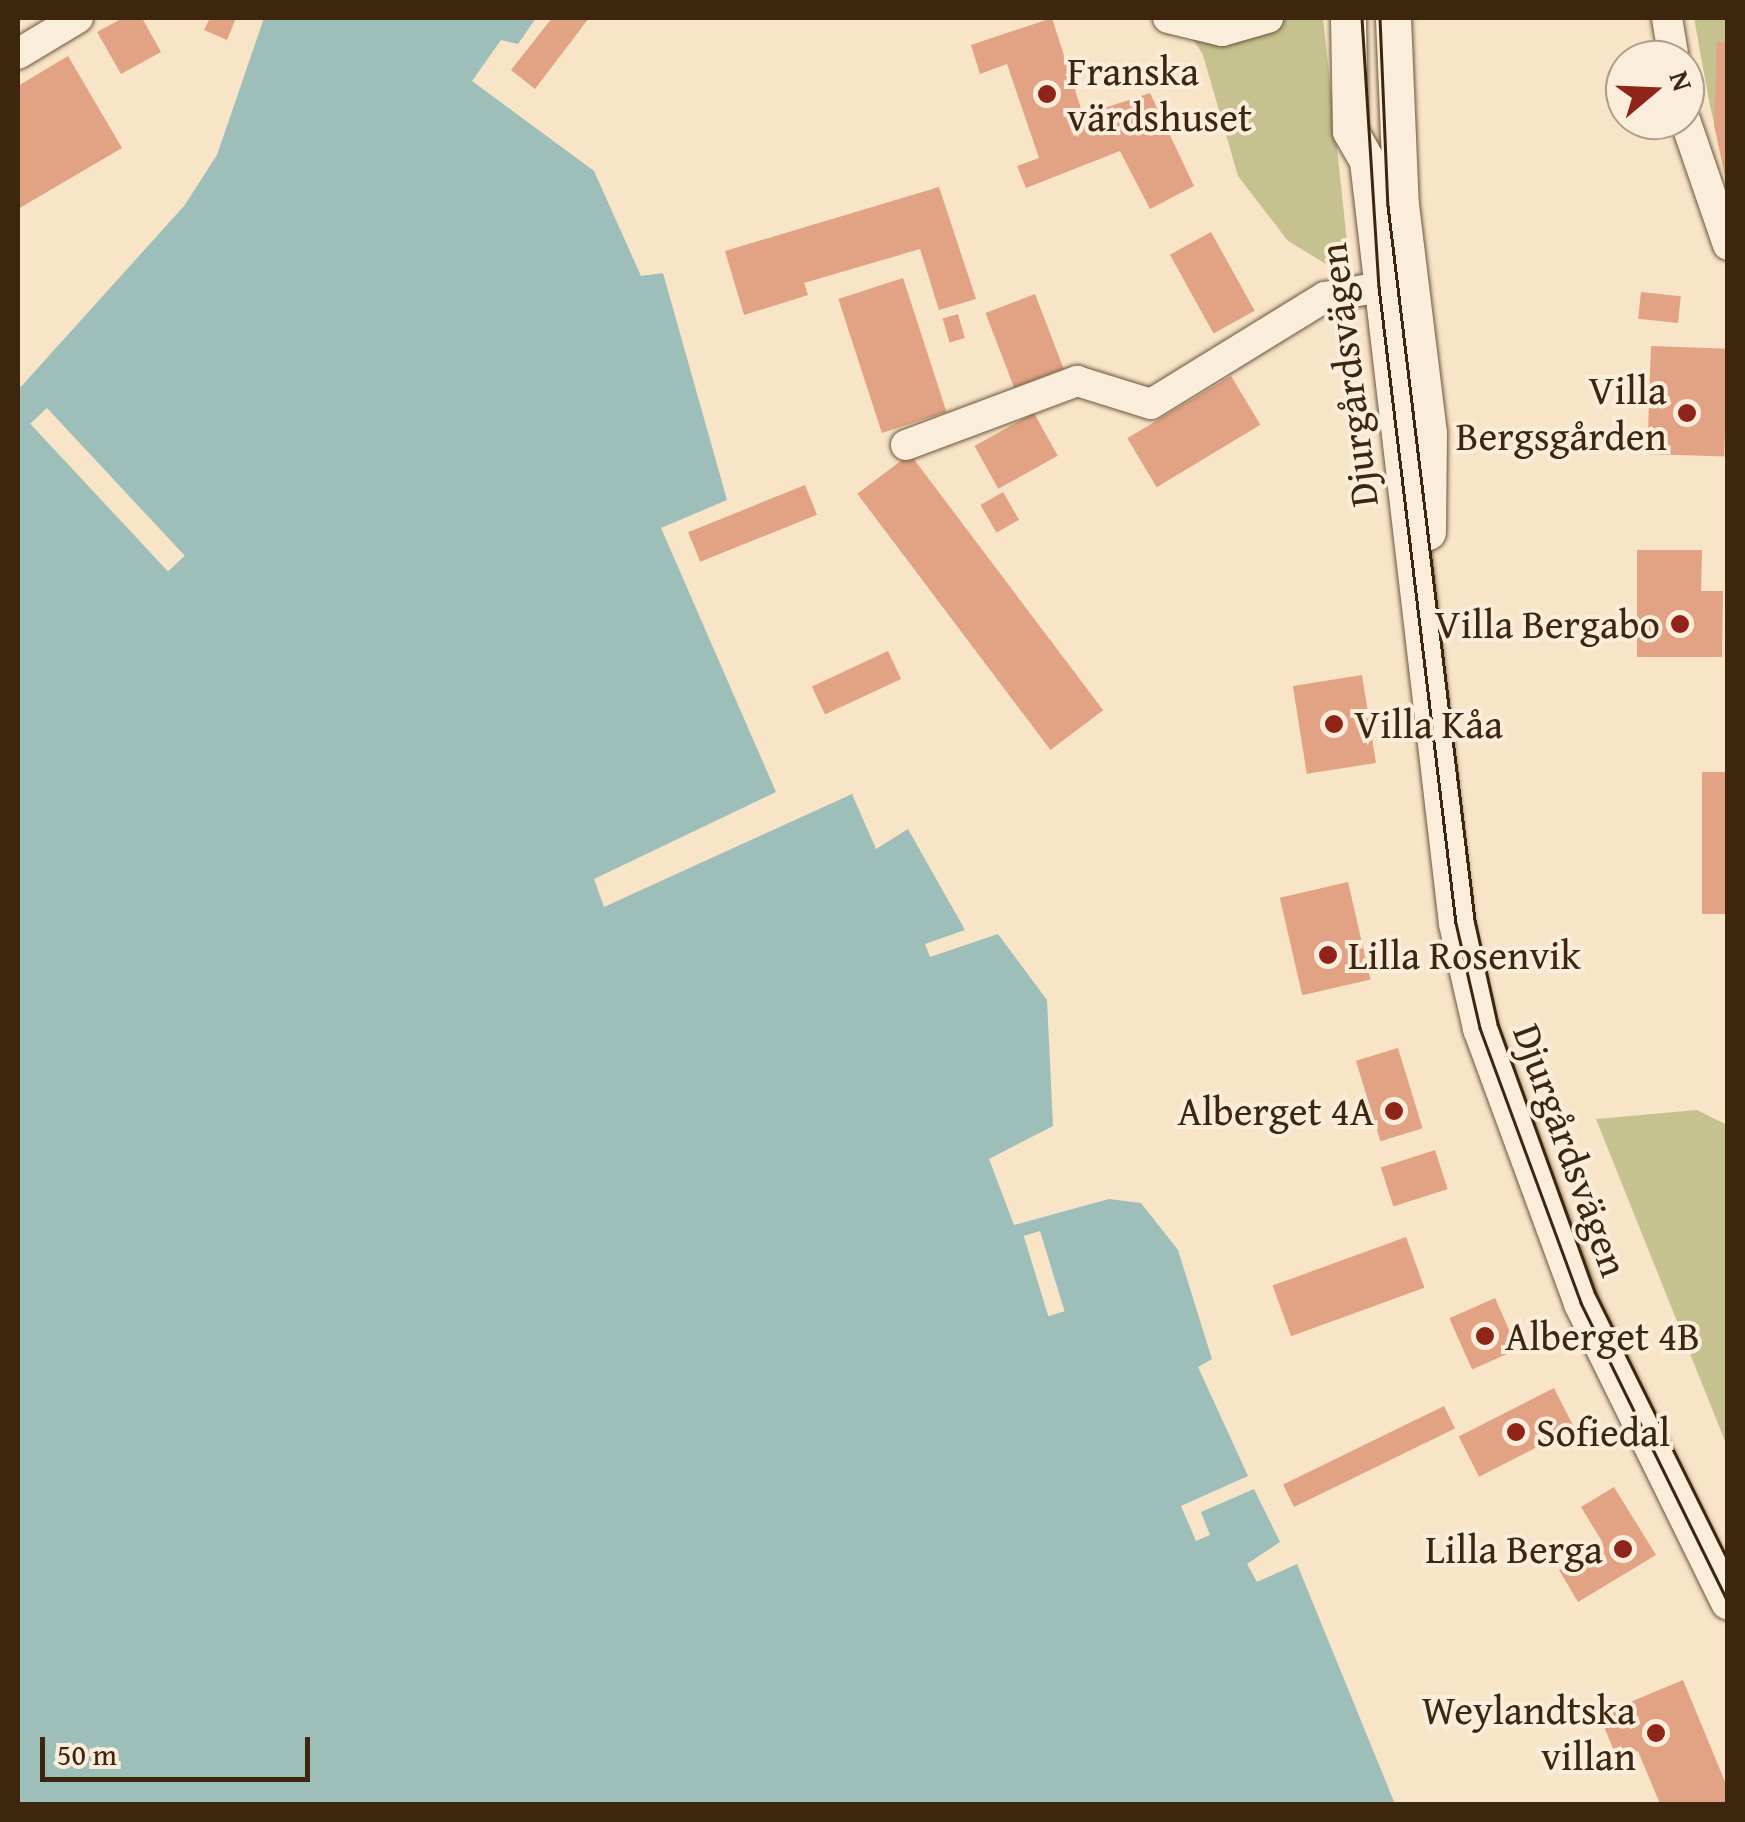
<!DOCTYPE html>
<meta charset="utf-8">
<style>
body{margin:0}
#map{position:relative;width:1745px;height:1822px;overflow:hidden;background:#f8e4c7;font-family:"Gentium Book Plus",serif}
div>[style]{position:absolute}
[style*='--x']{left:calc(var(--x)*1px);top:calc(var(--y)*1px);width:calc(var(--w)*1px);rotate:calc(var(--a)*1deg)}
.green>*{inset:0;background:#c5c290}
.water>*{inset:0;background:#9ebeba}
.pier>*{inset:0;background:#f8e4c7;transform-origin:0 0}
.building>*{inset:0;background:#e1a384;transform-origin:0 0}
.roads{filter:drop-shadow(0 0 2px #6c553c) drop-shadow(0 0 2px #6c553c)}
.minor>*{height:30px;margin:-15px;padding:0 15px;transform-origin:15px;border-radius:15px;background:#faeddb}
.tertiary>*{height:35px;margin:-17.5px;padding:0 17.5px;transform-origin:17.5px;border-radius:17.5px;background:#faeddb}
.tram>*{height:2.5px;margin:-1.25px;padding:0 1.25px;transform-origin:1.25px;border-radius:1.25px;background:#3e250e}
.dots>*{width:28px;height:28px;translate:-50% -50%;box-sizing:border-box;border:5px solid #faeddb;border-radius:50%}
span{translate:-50% -50%;white-space:nowrap;text-align:center;line-height:1.15;-webkit-text-stroke:8px #faeddb;paint-order:stroke}
.poi-label{font-size:40px;color:#3e250e}
.left{translate:0 -50%;text-align:left}
.right{translate:-100% -50%;text-align:right}
.street-label{font-size:40px;color:#3e250e}
.frame{position:absolute;inset:0;border:20px solid #3e250e;pointer-events:none}
.north{position:absolute;left:1605px;top:40px;width:100px;height:100px;box-sizing:border-box;background:#faeddb;border:2px solid #af9d89;border-radius:50%;rotate:71deg;font-size:28px;font-weight:700;line-height:40px;text-align:center;color:#3e250e}
.north::after{content:'';display:block;margin:auto;width:35px;height:45px;background:#8f2418;clip-path:polygon(50% 0,100% 100%,50% 72%,0 100%)}
.scale{position:absolute;left:40px;top:1737px;width:270px;height:45px;box-sizing:border-box;border:5px solid #3e250e;border-top:0;padding-left:12px;font-size:30px;line-height:35px;white-space:nowrap;color:#3e250e;-webkit-text-stroke:8px #faeddb;paint-order:stroke}
</style>
<div id="map">
<div class="green">
<div style="clip-path:polygon(1180px 18px,1323px 18px,1351px 279px,1288px 241px,1238px 176px,1203px 55px)"></div>
<div style="clip-path:polygon(1694px 18px,1727px 18px,1727px 175px,1710px 106px)"></div>
<div style="clip-path:polygon(1697px 1110px,1727px 1125px,1727px 1446px,1596px 1119px)"></div>
</div>
<div class="water">
<div style="clip-path:polygon(264px 18px,536px 18px,518px 44px,501px 40px,472px 81px,594px 171px,641px 276px,663px 273px,727px 500px,661px 528px,776px 792px,594px 879px,604px 907px,852px 794px,876px 849px,908px 829px,965px 930px,925px 944px,930px 957px,998px 934px,1047px 1000px,1053px 1126px,989px 1159px,1014px 1225px,1109px 1199px,1141px 1203px,1178px 1250px,1212px 1359px,1198px 1367px,1248px 1476px,1181px 1506px,1196px 1541px,1210px 1535px,1201px 1512px,1254px 1489px,1280px 1542px,1247px 1564px,1257px 1582px,1297px 1564px,1395px 1804px,18px 1804px,18px 390px,184px 206px,217px 155px)"></div>
</div>
<div class="pier">
<div style="left:47px;top:408px;width:202px;height:23px;rotate:47deg"></div>
<div style="left:1040px;top:1231px;width:84px;height:17px;rotate:73deg"></div>
</div>
<div class="building">
<div style="clip-path:polygon(123px 18px,142px 18px,161px 52px,121px 74px,97px 32px)"></div>
<div style="clip-path:polygon(210px 18px,236px 18px,227px 40px,204px 30px)"></div>
<div style="clip-path:polygon(552px 18px,589px 18px,535px 89px,511px 70px)"></div>
<div style="clip-path:polygon(1052px 18px,1083px 115px,1150px 93px,1194px 186px,1150px 209px,1120px 151px,1026px 188px,1017px 166px,1039px 158px,1007px 64px,980px 74px,971px 45px)"></div>
<div style="clip-path:polygon(1717px 42px,1728px 43px,1727px 186px,1714px 125px)"></div>
<div style="clip-path:polygon(68px 56px,122px 148px,18px 209px,18px 86px)"></div>
<div style="clip-path:polygon(939px 187px,976px 299px,939px 310px,920px 249px,804px 283px,808px 295px,744px 315px,725px 251px)"></div>
<div style="left:1211px;top:232px;width:90px;height:47px;rotate:61deg"></div>
<div style="left:903px;top:278px;width:141px;height:68px;rotate:72deg"></div>
<div style="left:1641px;top:292px;width:40px;height:27px;rotate:6deg"></div>
<div style="left:1035px;top:294px;width:80px;height:53px;rotate:69deg"></div>
<div style="left:958px;top:314px;width:25px;height:16px;rotate:74deg"></div>
<div style="left:1651px;top:346px;width:77px;height:108px;rotate:2deg"></div>
<div style="left:1231px;top:376px;width:57px;height:121px;rotate:59deg"></div>
<div style="left:1034px;top:413px;width:49px;height:68px;rotate:61deg"></div>
<div style="left:910px;top:454px;width:321px;height:66px;rotate:53deg"></div>
<div style="left:805px;top:485px;width:32px;height:126px;rotate:68deg"></div>
<div style="left:1003px;top:492px;width:32px;height:26px;rotate:60deg"></div>
<div style="clip-path:polygon(1637px 550px,1702px 550px,1701px 591px,1723px 591px,1722px 657px,1637px 657px)"></div>
<div style="left:888px;top:651px;width:31px;height:84px;rotate:65deg"></div>
<div style="left:1362px;top:675px;width:89px;height:70px;rotate:81deg"></div>
<div style="left:1728px;top:772px;width:142px;height:26px;rotate:90deg"></div>
<div style="left:1348px;top:882px;width:100px;height:70px;rotate:77deg"></div>
<div style="left:1398px;top:1048px;width:84px;height:44px;rotate:73deg"></div>
<div style="left:1435px;top:1150px;width:41px;height:57px;rotate:72deg"></div>
<div style="left:1406px;top:1237px;width:54px;height:142px;rotate:70deg"></div>
<div style="left:1495px;top:1298px;width:56px;height:50px;rotate:66deg"></div>
<div style="left:1554px;top:1388px;width:45px;height:107px;rotate:63deg"></div>
<div style="left:1444px;top:1406px;width:25px;height:179px;rotate:64deg"></div>
<div style="clip-path:polygon(1614px 1487px,1656px 1555px,1578px 1602px,1559px 1570px,1603px 1543px,1581px 1507px)"></div>
<div style="clip-path:polygon(1683px 1680px,1728px 1789px,1728px 1804px,1660px 1804px,1638px 1751px,1618px 1760px,1599px 1715px)"></div>
</div>
<div class="roads">
<div class="minor">
<div style="--x:1168;--y:18;--w:56;--a:13.5"></div>
<div style="--x:1222;--y:31;--w:48;--a:-15.8"></div>
<div style="--x:1667;--y:18;--w:43;--a:80.5"></div>
<div style="--x:18;--y:54;--w:70;--a:-31"></div>
<div style="--x:1685;--y:120;--w:132;--a:71"></div>
<div style="--x:906;--y:445;--w:183;--a:-20.5"></div>
<div style="--x:1077;--y:381;--w:77;--a:17.3"></div>
<div style="--x:1151;--y:404;--w:204;--a:-31.6"></div>
<div style="--x:1325;--y:297;--w:79;--a:-10.2"></div>
</div>
<div class="tertiary">
<div style="--x:1348;--y:18;--w:113;--a:89"></div>
<div style="--x:1350;--y:131;--w:34;--a:60"></div>
<div style="--x:1367;--y:161;--w:767;--a:83.34"></div>
<div style="--x:1456;--y:923;--w:108;--a:77.1"></div>
<div style="--x:1480;--y:1028;--w:293;--a:69.8"></div>
<div style="--x:1581;--y:1303;--w:333;--a:63.8"></div>
<div style="--x:1393;--y:18;--w:187;--a:87.6"></div>
<div style="--x:1401;--y:205;--w:230;--a:83"></div>
<div style="--x:1429;--y:433;--w:99;--a:90.6"></div>
</div>
</div>
<div class="tram">
<div style="--x:1362;--y:18;--w:270;--a:86.4"></div>
<div style="--x:1379;--y:287;--w:641;--a:83.1"></div>
<div style="--x:1456;--y:923;--w:108;--a:77.1"></div>
<div style="--x:1480;--y:1028;--w:293;--a:69.8"></div>
<div style="--x:1581;--y:1303;--w:333;--a:63.8"></div>
<div style="--x:1380;--y:18;--w:188;--a:87.6"></div>
<div style="--x:1388;--y:206;--w:719;--a:83.05"></div>
<div style="--x:1475;--y:920;--w:107;--a:77.5"></div>
<div style="--x:1498;--y:1024;--w:285;--a:70.1"></div>
<div style="--x:1595;--y:1292;--w:299;--a:63.6"></div>
</div>
<div class="dots">
<div style="left:1047px;top:94px;background:#8f2418"></div>
<div style="left:1687px;top:413px;background:#8f2418"></div>
<div style="left:1680px;top:624px;background:#8f2418"></div>
<div style="left:1334px;top:724px;background:#8f2418"></div>
<div style="left:1328px;top:955px;background:#8f2418"></div>
<div style="left:1394px;top:1111px;background:#8f2418"></div>
<div style="left:1485px;top:1336px;background:#8f2418"></div>
<div style="left:1516px;top:1432px;background:#8f2418"></div>
<div style="left:1623px;top:1549px;background:#8f2418"></div>
<div style="left:1656px;top:1733px;background:#8f2418"></div>
</div>
<div class="poi-label">
<span class="left" style="left:1067px;top:94px">Franska<br>värdshuset</span>
<span class="right" style="left:1667px;top:413px">Villa<br>Bergsgården</span>
<span class="right" style="left:1660px;top:624px">Villa Bergabo</span>
<span class="left" style="left:1354px;top:724px">Villa Kåa</span>
<span class="left" style="left:1348px;top:955px">Lilla Rosenvik</span>
<span class="right" style="left:1374px;top:1111px">Alberget 4A</span>
<span class="left" style="left:1505px;top:1336px">Alberget 4B</span>
<span class="left" style="left:1536px;top:1432px">Sofiedal</span>
<span class="right" style="left:1603px;top:1549px">Lilla Berga</span>
<span class="right" style="left:1636px;top:1733px">Weylandtska<br>villan</span>
</div>
<div class="street-label">
<span style="left:1348px;top:375px;rotate:-97deg">Djurgårdsvägen</span>
<span style="left:1571px;top:1150px;rotate:70deg">Djurgårdsvägen</span>
</div>
<div class="frame"></div>
<div class="north">N</div>
<div class="scale">50 m</div>
</div>
